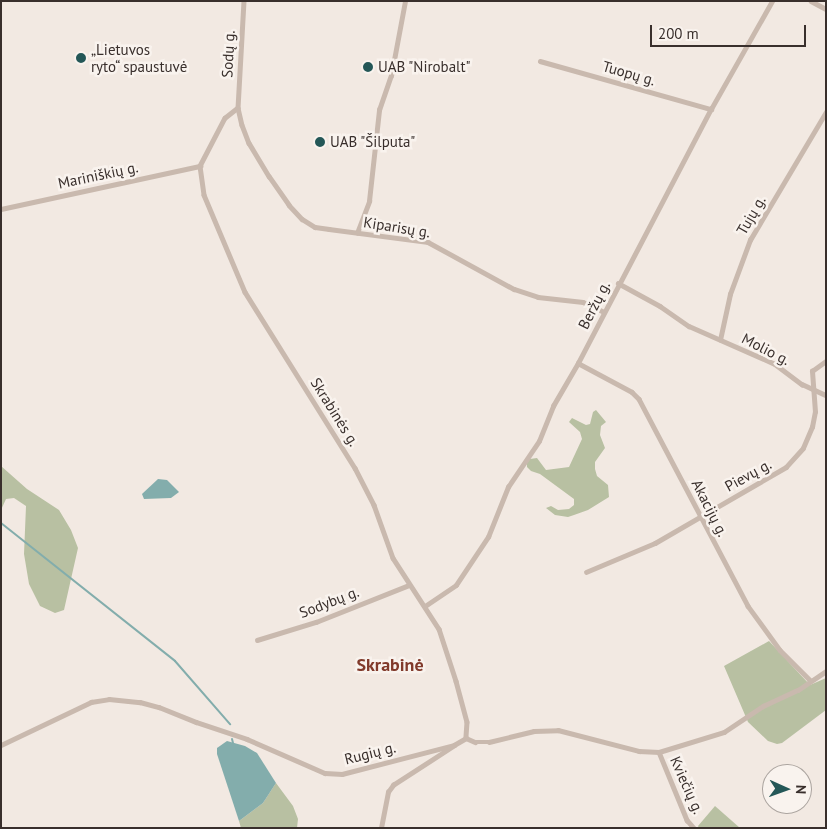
<!DOCTYPE html>
<meta charset="utf-8">
<style>
body{margin:0}
#map{position:relative;width:827px;height:829px;overflow:hidden;background:#f2e9e2;font-family:"PT Sans",sans-serif}
div>[style]{position:absolute}
[style*='--x']{left:calc(var(--x)*1px);top:calc(var(--y)*1px);width:calc(var(--w)*1px);rotate:calc(var(--a)*1deg)}
.green>*{inset:0;background:#b8c0a2}
.water>*{inset:0;background:#83adac}
.stream>*{height:2px;margin:-1px;padding:0 1px;transform-origin:1px;border-radius:1px;background:#83adac}
.minor>*{height:4.5px;margin:-2.25px;padding:0 2.25px;transform-origin:2.25px;border-radius:2.25px;background:#c9b9ae}
.dots>*{width:14px;height:14px;translate:-50% -50%;box-sizing:border-box;border:2px solid #f9f3ee;border-radius:50%}
span{translate:-50% -50%;white-space:nowrap;text-align:center;line-height:1.15;-webkit-text-stroke:5px #f9f3ee;paint-order:stroke}
.poi-label{font-size:15px;color:#392f2c}
.left{translate:0 -50%;text-align:left}
.street-label{font-size:15px;color:#392f2c}
.quarter-label{font-size:18px;color:#813a2b;font-weight:700}
.frame{position:absolute;inset:0;border:2px solid #392f2c;pointer-events:none}
.north{position:absolute;left:762px;top:764px;width:50px;height:50px;box-sizing:border-box;background:#f9f3ee;border:1px solid #aca5a0;border-radius:50%;rotate:92deg;font-size:14px;font-weight:700;line-height:20px;text-align:center;color:#392f2c}
.north::after{content:'';display:block;margin:auto;width:18px;height:22px;background:#245757;clip-path:polygon(50% 0,100% 100%,50% 72%,0 100%)}
.scale{position:absolute;left:650px;top:25px;width:156px;height:22px;box-sizing:border-box;border:2px solid #392f2c;border-top:0;padding-left:6px;font-size:15px;line-height:18px;white-space:nowrap;color:#392f2c;-webkit-text-stroke:4px #f9f3ee;paint-order:stroke}
</style>
<div id="map">
<div class="green">
<div style="clip-path:polygon(596px 410px,606px 422px,601px 426px,600px 435px,605px 448px,595px 462px,595px 469px,597px 476px,608px 485px,609px 497px,588px 510px,574px 515px,568px 517px,555px 515px,546px 508px,551px 506px,558px 510px,569px 509px,574px 505px,574px 499px,540px 474px,531px 471px,527px 467px,527px 463px,530px 459px,537px 458px,546px 470px,569px 467px,582px 439px,580px 432px,569px 422px,572px 418px,586px 425px,590px 424px,593px 412px)"></div>
<div style="clip-path:polygon(1px 466px,27px 489px,59px 510px,71px 530px,78px 548px,64px 610px,55px 613px,40px 606px,29px 584px,24px 554px,26px 506px,14px 498px,6px 499px,1px 510px)"></div>
<div style="clip-path:polygon(769px 641px,810px 685px,826px 678px,826px 710px,782px 743px,777px 744px,768px 741px,748px 722px,724px 666px)"></div>
<div style="clip-path:polygon(276px 783px,293px 806px,298px 819px,297px 828px,241px 828px,239px 821px,263px 803px)"></div>
<div style="clip-path:polygon(715px 806px,740px 828px,699px 828px,698px 826px)"></div>
</div>
<div class="water">
<div style="clip-path:polygon(158px 479px,167px 480px,179px 492px,171px 498px,144px 499px,142px 494px)"></div>
<div style="clip-path:polygon(227px 741px,245px 746px,257px 753px,276px 783px,263px 803px,239px 821px,217px 754px,217px 748px)"></div>
</div>
<div class="stream">
<div style="--x:1;--y:523;--w:222;--a:38.4"></div>
<div style="--x:175;--y:661;--w:84;--a:48.9"></div>
<div style="--x:232;--y:739;--w:4;--a:76"></div>
</div>
<div class="minor">
<div style="--x:244;--y:1;--w:107;--a:93.2"></div>
<div style="--x:238;--y:108;--w:17;--a:77"></div>
<div style="--x:242;--y:125;--w:19;--a:69"></div>
<div style="--x:249;--y:143;--w:39;--a:59"></div>
<div style="--x:269;--y:176;--w:35;--a:55"></div>
<div style="--x:289;--y:205;--w:19;--a:47"></div>
<div style="--x:302;--y:219;--w:15;--a:32"></div>
<div style="--x:315;--y:227;--w:14;--a:8"></div>
<div style="--x:329;--y:229;--w:100;--a:7.5"></div>
<div style="--x:428;--y:242;--w:98;--a:28.7"></div>
<div style="--x:514;--y:289;--w:25;--a:18"></div>
<div style="--x:538;--y:297;--w:45;--a:6.3"></div>
<div style="--x:583;--y:302;--w:23;--a:25"></div>
<div style="--x:811;--y:1;--w:17;--a:28"></div>
<div style="--x:540;--y:61;--w:178;--a:15.7"></div>
<div style="--x:238;--y:108;--w:16;--a:142"></div>
<div style="--x:225;--y:118;--w:54;--a:117.5"></div>
<div style="--x:200;--y:166;--w:29;--a:82"></div>
<div style="--x:204;--y:195;--w:105;--a:67.1"></div>
<div style="--x:245;--y:292;--w:208;--a:58"></div>
<div style="--x:355;--y:468;--w:42;--a:62.8"></div>
<div style="--x:374;--y:505;--w:56;--a:70.3"></div>
<div style="--x:393;--y:558;--w:85;--a:57.1"></div>
<div style="--x:439;--y:629;--w:55;--a:71.9"></div>
<div style="--x:456;--y:681;--w:42;--a:75"></div>
<div style="--x:467;--y:722;--w:16;--a:94"></div>
<div style="--x:1;--y:209;--w:204;--a:-12.2"></div>
<div style="--x:357;--y:233;--w:34;--a:-69"></div>
<div style="--x:369;--y:201;--w:92;--a:-83.7"></div>
<div style="--x:379;--y:110;--w:36;--a:-71"></div>
<div style="--x:391;--y:76;--w:76;--a:-79.4"></div>
<div style="--x:618;--y:283;--w:48;--a:28.7"></div>
<div style="--x:660;--y:306;--w:35;--a:35"></div>
<div style="--x:689;--y:326;--w:94;--a:23.8"></div>
<div style="--x:775;--y:364;--w:34;--a:37"></div>
<div style="--x:802;--y:384;--w:26;--a:25"></div>
<div style="--x:720;--y:340;--w:47;--a:-77.7"></div>
<div style="--x:730;--y:294;--w:58;--a:-69.7"></div>
<div style="--x:750;--y:240;--w:149;--a:-59.3"></div>
<div style="--x:578;--y:363;--w:61;--a:28.2"></div>
<div style="--x:632;--y:392;--w:10;--a:45"></div>
<div style="--x:639;--y:399;--w:234;--a:62.2"></div>
<div style="--x:748;--y:606;--w:54;--a:54"></div>
<div style="--x:780;--y:650;--w:42;--a:45"></div>
<div style="--x:586;--y:572;--w:75;--a:-22.8"></div>
<div style="--x:655;--y:543;--w:151;--a:-30.1"></div>
<div style="--x:786;--y:467;--w:25;--a:-48"></div>
<div style="--x:803;--y:448;--w:23;--a:-67"></div>
<div style="--x:812;--y:427;--w:15;--a:-79"></div>
<div style="--x:815;--y:412;--w:41;--a:-94.2"></div>
<div style="--x:812;--y:371;--w:17;--a:-36"></div>
<div style="--x:425;--y:606;--w:37;--a:-34"></div>
<div style="--x:456;--y:585;--w:58;--a:-56.3"></div>
<div style="--x:488;--y:537;--w:54;--a:-68.2"></div>
<div style="--x:508;--y:487;--w:55;--a:-56"></div>
<div style="--x:539;--y:441;--w:38;--a:-68"></div>
<div style="--x:553;--y:406;--w:50;--a:-59.8"></div>
<div style="--x:578;--y:363;--w:287;--a:-62.4"></div>
<div style="--x:711;--y:109;--w:124;--a:-60.5"></div>
<div style="--x:257;--y:640;--w:62;--a:-17"></div>
<div style="--x:316;--y:622;--w:100;--a:-21.7"></div>
<div style="--x:466;--y:738;--w:10;--a:24"></div>
<div style="--x:475;--y:742;--w:14;--a:0"></div>
<div style="--x:489;--y:742;--w:46;--a:-13.7"></div>
<div style="--x:534;--y:731;--w:24;--a:-2"></div>
<div style="--x:558;--y:730;--w:84;--a:14.5"></div>
<div style="--x:639;--y:751;--w:20;--a:3"></div>
<div style="--x:659;--y:752;--w:68;--a:-17.1"></div>
<div style="--x:724;--y:732;--w:47;--a:-33.7"></div>
<div style="--x:763;--y:706;--w:38;--a:-25"></div>
<div style="--x:798;--y:690;--w:34;--a:-34"></div>
<div style="--x:1;--y:745;--w:100;--a:-25.5"></div>
<div style="--x:91;--y:702;--w:18;--a:-9"></div>
<div style="--x:109;--y:699;--w:31;--a:6"></div>
<div style="--x:140;--y:702;--w:20;--a:15"></div>
<div style="--x:159;--y:707;--w:40;--a:22"></div>
<div style="--x:196;--y:722;--w:54;--a:18.4"></div>
<div style="--x:247;--y:739;--w:85;--a:23.6"></div>
<div style="--x:325;--y:773;--w:17;--a:3"></div>
<div style="--x:342;--y:774;--w:116;--a:-14.5"></div>
<div style="--x:454;--y:745;--w:14;--a:-30"></div>
<div style="--x:659;--y:752;--w:74;--a:67.6"></div>
<div style="--x:687;--y:820;--w:11;--a:49"></div>
<div style="--x:381;--y:828;--w:37;--a:-79"></div>
<div style="--x:388;--y:792;--w:9;--a:-54"></div>
<div style="--x:393;--y:785;--w:72;--a:-33"></div>
</div>
<div class="dots">
<div style="left:81px;top:58px;background:#245757"></div>
<div style="left:368px;top:67px;background:#245757"></div>
<div style="left:320px;top:142px;background:#245757"></div>
</div>
<div class="poi-label">
<span class="left" style="left:91px;top:58px">„Lietuvos<br>ryto“ spaustuvė</span>
<span class="left" style="left:378px;top:67px">UAB "Nirobalt"</span>
<span class="left" style="left:330px;top:142px">UAB "Šilputa"</span>
</div>
<div class="street-label">
<span style="left:228px;top:54px;rotate:-87deg">Sodų g.</span>
<span style="left:629px;top:73px;rotate:16deg">Tuopų g.</span>
<span style="left:98px;top:175px;rotate:-12deg">Mariniškių g.</span>
<span style="left:751px;top:215px;rotate:-60deg">Tujų g.</span>
<span style="left:397px;top:227px;rotate:9deg">Kiparisų g.</span>
<span style="left:594px;top:305px;rotate:-63deg">Beržų g.</span>
<span style="left:766px;top:349px;rotate:27deg">Molio g.</span>
<span style="left:335px;top:412px;rotate:58deg">Skrabinės g.</span>
<span style="left:748px;top:475px;rotate:-29deg">Pievų g.</span>
<span style="left:710px;top:508px;rotate:63deg">Akacijų g.</span>
<span style="left:329px;top:602px;rotate:-21deg">Sodybų g.</span>
<span style="left:370px;top:753px;rotate:-14deg">Rugių g.</span>
<span style="left:687px;top:785px;rotate:66deg">Kviečių g.</span>
</div>
<div class="quarter-label">
<span style="left:390px;top:665px">Skrabinė</span>
</div>
<div class="frame"></div>
<div class="north">N</div>
<div class="scale">200 m</div>
</div>
